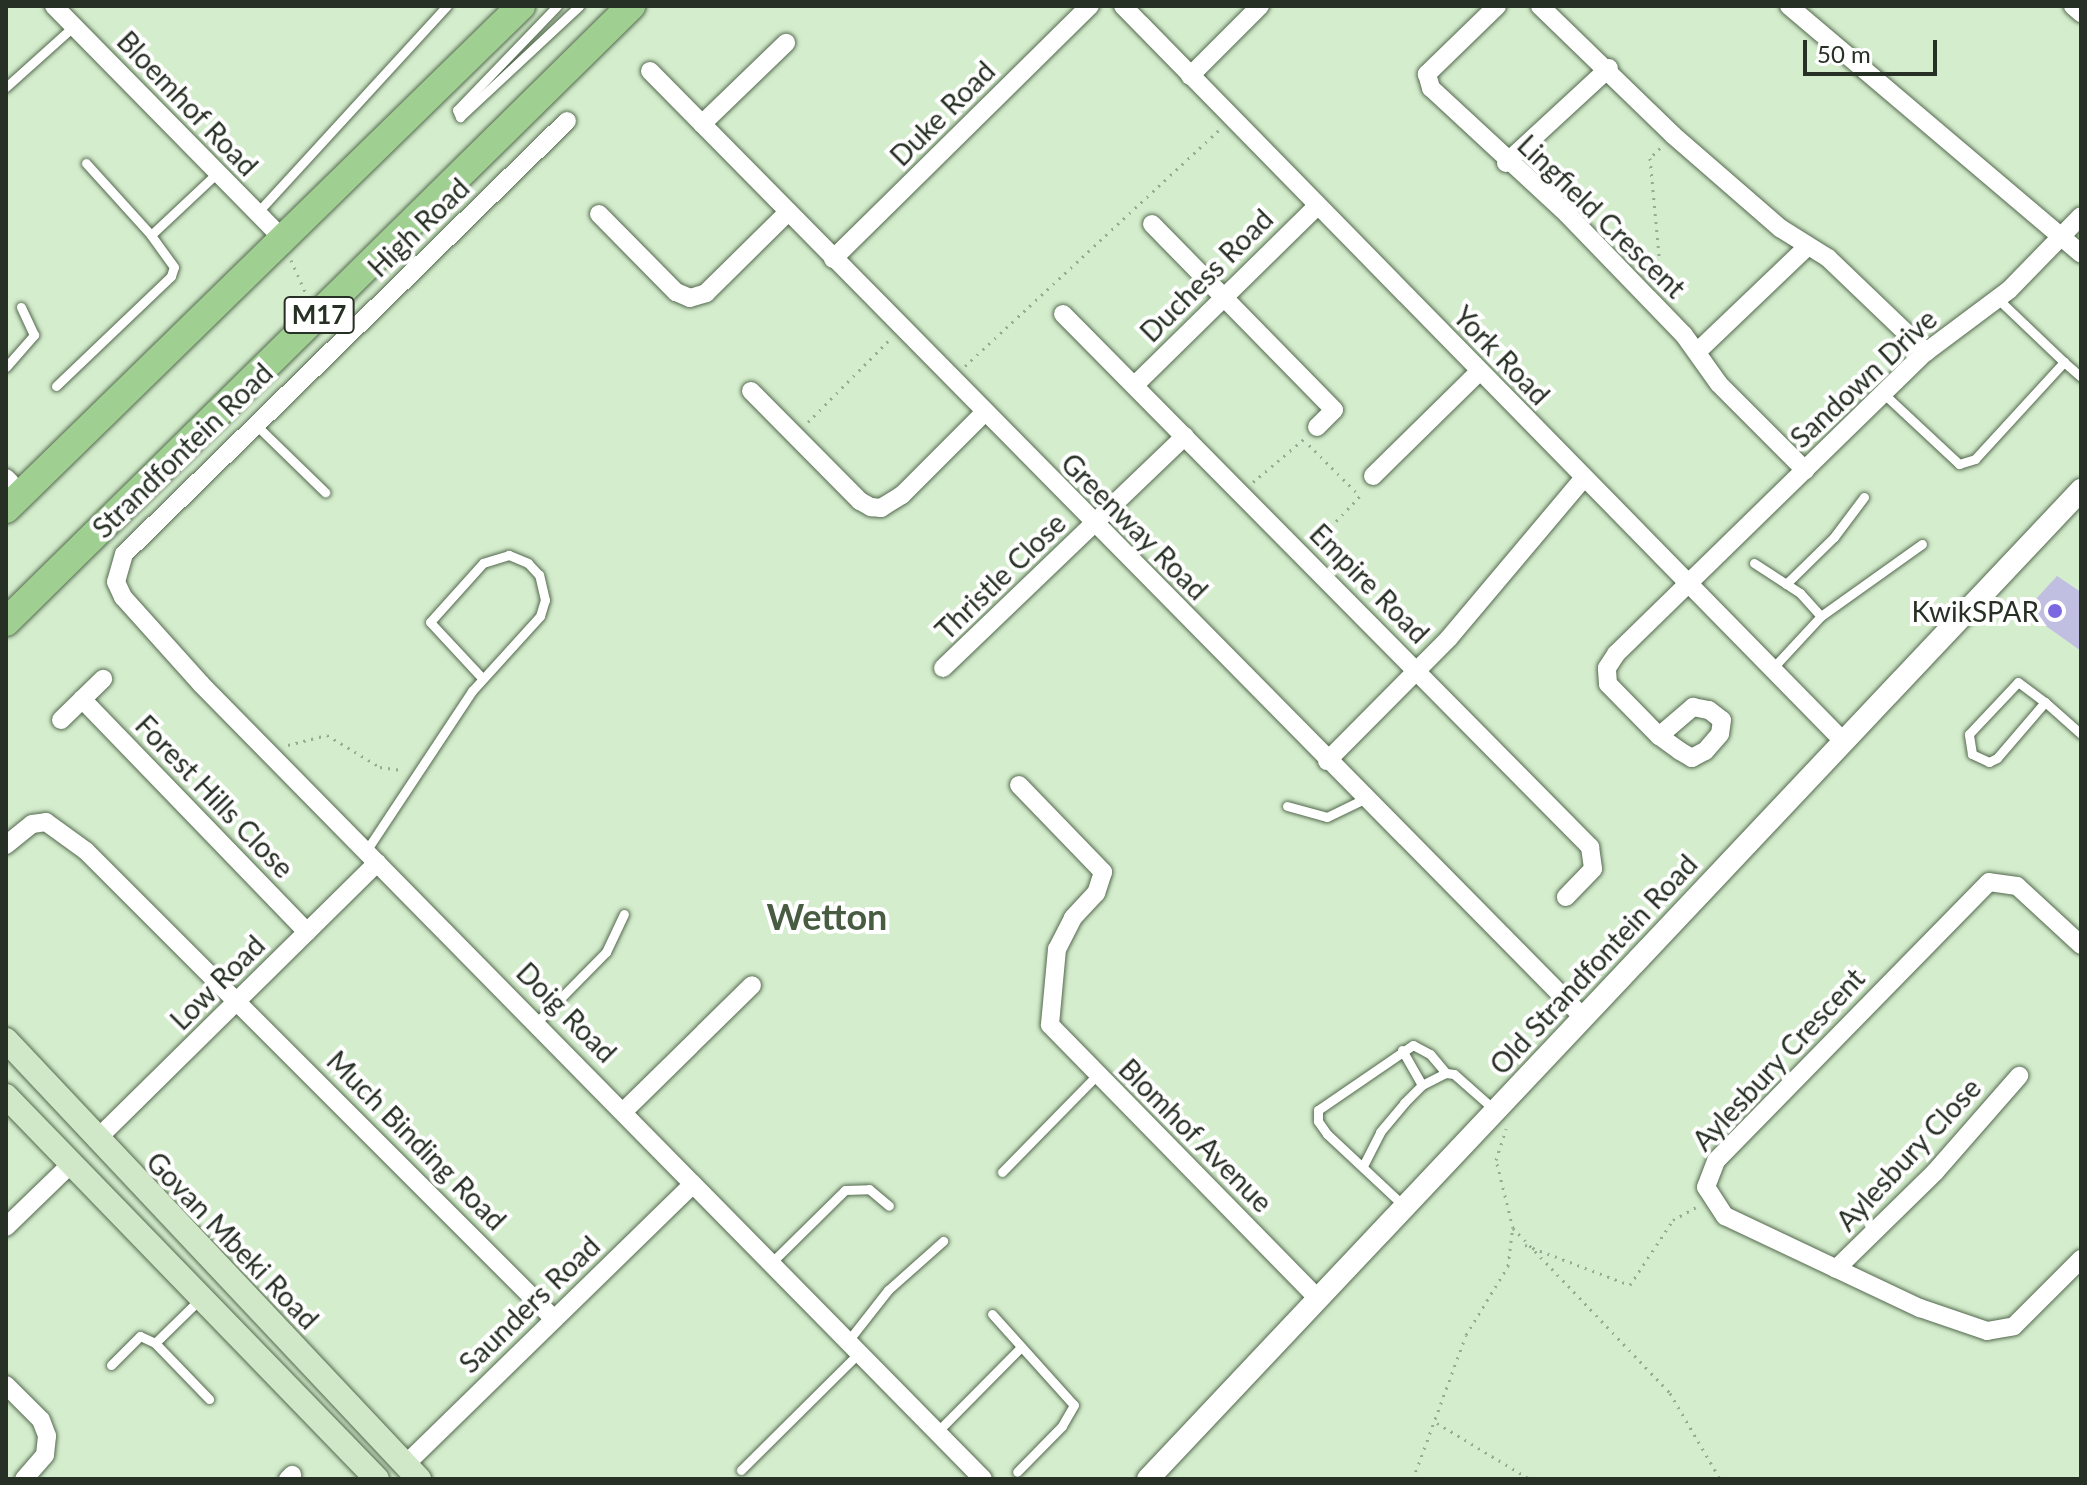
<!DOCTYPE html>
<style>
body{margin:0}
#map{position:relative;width:2087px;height:1485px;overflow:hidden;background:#d4edcd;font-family:Lato,sans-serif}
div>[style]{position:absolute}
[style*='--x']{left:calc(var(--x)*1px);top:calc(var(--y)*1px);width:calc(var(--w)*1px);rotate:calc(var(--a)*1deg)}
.building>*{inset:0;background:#c0bfe2}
.path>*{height:3px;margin-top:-1.5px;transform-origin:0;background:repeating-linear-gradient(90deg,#98ab92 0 2px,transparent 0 8px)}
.roads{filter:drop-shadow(0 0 2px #53684d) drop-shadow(0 0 2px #53684d)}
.service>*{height:9px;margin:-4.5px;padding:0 4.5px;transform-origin:4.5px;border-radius:4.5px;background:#fff}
.minor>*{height:18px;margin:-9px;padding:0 9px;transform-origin:9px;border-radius:9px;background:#fff}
.tertiary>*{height:22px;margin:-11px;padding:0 11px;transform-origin:11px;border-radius:11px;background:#fff}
.secondary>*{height:24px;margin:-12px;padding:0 12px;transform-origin:12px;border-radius:12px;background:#d0e7c8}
.primary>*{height:28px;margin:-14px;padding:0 14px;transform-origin:14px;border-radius:14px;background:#a0cf92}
.dots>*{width:22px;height:22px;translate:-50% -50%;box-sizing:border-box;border:4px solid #fff;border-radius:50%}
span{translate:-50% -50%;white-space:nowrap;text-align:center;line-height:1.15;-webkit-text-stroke:8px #fff;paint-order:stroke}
.shield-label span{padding:2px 6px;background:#fff;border:2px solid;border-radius:6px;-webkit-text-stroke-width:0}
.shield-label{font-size:26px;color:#273024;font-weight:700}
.street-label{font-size:28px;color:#273024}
.poi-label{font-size:28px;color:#273024}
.right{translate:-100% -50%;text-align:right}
.district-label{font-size:36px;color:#485c42;font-weight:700}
.frame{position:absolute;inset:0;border:8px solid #273024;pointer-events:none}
.scale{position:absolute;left:1803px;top:40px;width:134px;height:36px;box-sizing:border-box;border:4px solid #273024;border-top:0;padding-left:10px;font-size:24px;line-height:28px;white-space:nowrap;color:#273024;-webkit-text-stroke:6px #fff;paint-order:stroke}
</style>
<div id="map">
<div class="building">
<div style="clip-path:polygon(2057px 576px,2081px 592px,2081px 651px,2025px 611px)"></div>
</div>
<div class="path">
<div style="--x:1660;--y:148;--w:14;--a:135"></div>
<div style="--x:1650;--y:158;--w:131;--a:84.7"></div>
<div style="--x:291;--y:260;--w:36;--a:66"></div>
<div style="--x:965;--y:366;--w:348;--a:-42.9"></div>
<div style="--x:808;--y:422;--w:117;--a:-45.3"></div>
<div style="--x:1309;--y:445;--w:72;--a:45"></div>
<div style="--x:1253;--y:482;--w:68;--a:-40.2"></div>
<div style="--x:1314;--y:544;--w:72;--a:-46.1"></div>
<div style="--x:288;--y:745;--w:40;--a:-14.4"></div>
<div style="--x:327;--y:735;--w:62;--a:31.1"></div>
<div style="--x:380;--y:767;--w:22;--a:8"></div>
<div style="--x:1513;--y:1228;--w:228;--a:46.4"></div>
<div style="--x:1670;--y:1393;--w:99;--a:59.8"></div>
<div style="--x:1525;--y:1245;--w:112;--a:20.9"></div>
<div style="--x:1630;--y:1285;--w:78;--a:-56.5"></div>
<div style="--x:1673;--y:1220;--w:26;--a:-29"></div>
<div style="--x:1437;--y:1423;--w:109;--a:31.1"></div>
<div style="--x:1413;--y:1479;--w:153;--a:-69.8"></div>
<div style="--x:1466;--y:1335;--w:81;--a:-58.7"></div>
<div style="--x:1508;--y:1266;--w:38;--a:-83"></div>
<div style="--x:1513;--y:1228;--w:70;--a:-104"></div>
<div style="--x:1496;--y:1160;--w:33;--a:-72"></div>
</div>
<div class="roads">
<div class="service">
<div style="--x:557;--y:6;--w:144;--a:133.9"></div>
<div style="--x:457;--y:110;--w:8;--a:67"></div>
<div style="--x:460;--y:117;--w:163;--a:-43"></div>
<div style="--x:6;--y:87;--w:91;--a:-41.9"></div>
<div style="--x:86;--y:163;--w:97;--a:47.9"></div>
<div style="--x:257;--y:213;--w:281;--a:-47.5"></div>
<div style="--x:2064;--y:362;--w:23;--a:41"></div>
<div style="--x:6;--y:367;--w:43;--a:-48.8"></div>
<div style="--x:34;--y:335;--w:31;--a:-115"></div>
<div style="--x:56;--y:386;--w:159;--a:-43.7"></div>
<div style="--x:171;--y:276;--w:9;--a:-72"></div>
<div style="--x:174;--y:267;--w:39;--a:-126"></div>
<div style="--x:151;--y:235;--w:91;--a:-43.2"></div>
<div style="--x:1884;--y:394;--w:103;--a:43"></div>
<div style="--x:1959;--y:464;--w:17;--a:-17"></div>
<div style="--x:1975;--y:459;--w:132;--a:-47.5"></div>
<div style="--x:2064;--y:362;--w:91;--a:-136.3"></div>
<div style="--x:255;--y:424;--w:98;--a:44.2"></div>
<div style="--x:1754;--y:563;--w:55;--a:33.1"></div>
<div style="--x:1800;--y:593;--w:31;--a:48"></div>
<div style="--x:1821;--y:616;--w:74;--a:132.8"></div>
<div style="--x:1786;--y:584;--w:67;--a:-44.4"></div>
<div style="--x:1834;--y:537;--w:50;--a:-53.1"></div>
<div style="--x:1821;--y:616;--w:124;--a:-35.5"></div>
<div style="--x:2045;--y:702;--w:74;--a:130.6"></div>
<div style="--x:1997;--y:758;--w:9;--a:153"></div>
<div style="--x:1989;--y:762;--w:19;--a:-155"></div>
<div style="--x:1972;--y:754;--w:20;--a:-99"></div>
<div style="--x:1969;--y:734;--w:71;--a:-46.7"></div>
<div style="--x:2018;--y:682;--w:34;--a:37"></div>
<div style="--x:2045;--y:702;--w:48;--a:41.6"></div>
<div style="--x:1287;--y:806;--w:41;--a:15.4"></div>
<div style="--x:1327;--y:817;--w:41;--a:-25.9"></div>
<div style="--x:366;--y:851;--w:192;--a:-56.5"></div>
<div style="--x:472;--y:691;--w:101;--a:-47.8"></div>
<div style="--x:540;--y:616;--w:17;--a:-73"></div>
<div style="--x:545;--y:600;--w:26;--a:-103"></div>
<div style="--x:539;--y:575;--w:16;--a:-133"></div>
<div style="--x:528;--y:563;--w:21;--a:-157"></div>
<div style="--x:509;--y:555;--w:27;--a:163"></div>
<div style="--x:483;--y:563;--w:79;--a:131.9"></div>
<div style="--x:430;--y:622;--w:76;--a:47.1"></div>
<div style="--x:538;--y:1021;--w:97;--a:-45.4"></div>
<div style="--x:606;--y:952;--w:42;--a:-64.7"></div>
<div style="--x:1402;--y:1050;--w:40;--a:60.3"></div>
<div style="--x:1364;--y:1164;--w:36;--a:-63"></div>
<div style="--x:1380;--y:1132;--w:38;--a:-50"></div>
<div style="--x:1404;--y:1103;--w:25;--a:-45"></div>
<div style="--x:1422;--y:1085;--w:27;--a:-27"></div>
<div style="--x:1446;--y:1073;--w:8;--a:7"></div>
<div style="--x:1454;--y:1074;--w:56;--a:41.4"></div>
<div style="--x:1002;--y:1172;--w:136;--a:-45.6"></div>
<div style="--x:1405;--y:1207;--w:107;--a:-136.9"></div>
<div style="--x:1327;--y:1134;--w:16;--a:-125"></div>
<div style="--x:1318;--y:1121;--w:11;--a:-90"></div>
<div style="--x:1318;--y:1110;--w:115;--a:-34.4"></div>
<div style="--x:1413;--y:1045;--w:19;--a:28"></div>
<div style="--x:1430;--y:1054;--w:25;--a:50"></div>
<div style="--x:771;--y:1263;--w:104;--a:-44.6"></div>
<div style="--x:845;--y:1190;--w:24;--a:-2"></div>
<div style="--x:869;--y:1189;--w:26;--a:40"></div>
<div style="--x:201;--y:1298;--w:64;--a:135.6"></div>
<div style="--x:155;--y:1343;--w:78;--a:46"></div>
<div style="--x:992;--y:1314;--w:122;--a:48"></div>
<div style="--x:1074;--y:1405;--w:24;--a:120"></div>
<div style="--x:1062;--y:1426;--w:64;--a:134.4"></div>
<div style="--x:848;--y:1341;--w:65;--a:-51.9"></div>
<div style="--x:888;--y:1290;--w:74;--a:-41.7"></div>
<div style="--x:111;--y:1365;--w:41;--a:-45"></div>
<div style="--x:140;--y:1336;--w:17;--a:25"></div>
<div style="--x:937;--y:1432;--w:118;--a:-45.3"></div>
<div style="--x:741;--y:1470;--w:166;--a:-44.8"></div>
</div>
<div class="minor">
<div style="--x:54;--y:6;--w:325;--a:45.5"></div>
<div style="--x:1123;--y:6;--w:1029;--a:45.59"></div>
<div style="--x:1497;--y:6;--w:98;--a:135.8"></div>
<div style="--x:1427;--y:74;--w:15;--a:74"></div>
<div style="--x:1431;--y:88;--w:185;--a:42.8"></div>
<div style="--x:1567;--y:214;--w:168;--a:46"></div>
<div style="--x:1684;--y:335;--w:60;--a:54.5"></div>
<div style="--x:1719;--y:384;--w:122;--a:45"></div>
<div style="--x:1540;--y:6;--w:185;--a:44.1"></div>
<div style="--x:1673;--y:135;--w:142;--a:41"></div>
<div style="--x:1780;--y:228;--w:57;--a:32"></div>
<div style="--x:1828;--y:258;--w:136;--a:43.8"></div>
<div style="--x:1789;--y:6;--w:383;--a:40.3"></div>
<div style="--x:2073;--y:6;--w:11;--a:41"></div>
<div style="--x:650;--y:71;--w:1330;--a:45.4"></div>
<div style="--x:1190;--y:76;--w:99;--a:-45"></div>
<div style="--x:567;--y:121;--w:619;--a:135.65"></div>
<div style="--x:124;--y:554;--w:29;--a:106"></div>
<div style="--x:116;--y:582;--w:17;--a:65"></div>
<div style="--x:123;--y:597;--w:117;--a:48.1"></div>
<div style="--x:201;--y:684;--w:1115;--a:45.47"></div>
<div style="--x:702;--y:124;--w:117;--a:-44"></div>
<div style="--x:1506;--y:163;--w:140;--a:-42.7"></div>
<div style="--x:599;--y:214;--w:110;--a:45.4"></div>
<div style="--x:676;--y:292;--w:15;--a:23"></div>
<div style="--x:690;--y:298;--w:17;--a:-17"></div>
<div style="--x:706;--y:293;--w:114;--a:-44.6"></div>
<div style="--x:1152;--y:224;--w:260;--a:45.6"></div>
<div style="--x:1334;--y:410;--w:24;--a:135"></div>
<div style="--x:833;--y:259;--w:361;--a:-44.6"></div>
<div style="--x:1063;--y:314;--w:750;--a:45.32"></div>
<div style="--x:1590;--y:847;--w:22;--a:82"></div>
<div style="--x:1593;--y:869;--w:39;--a:134"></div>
<div style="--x:1698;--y:351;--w:151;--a:-43.7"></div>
<div style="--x:1135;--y:385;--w:255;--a:-44.5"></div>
<div style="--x:751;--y:391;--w:155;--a:45.3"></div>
<div style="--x:860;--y:501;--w:13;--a:29"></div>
<div style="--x:871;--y:507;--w:10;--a:6"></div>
<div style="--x:881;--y:508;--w:25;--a:-32"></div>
<div style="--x:902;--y:495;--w:116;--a:-45"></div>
<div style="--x:1373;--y:476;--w:148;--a:-44.5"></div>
<div style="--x:6;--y:478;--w:6;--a:45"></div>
<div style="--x:943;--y:668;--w:335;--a:-43.8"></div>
<div style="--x:82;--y:699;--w:324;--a:46"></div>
<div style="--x:61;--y:720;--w:59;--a:-44.3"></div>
<div style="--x:1659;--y:736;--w:45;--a:-40.5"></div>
<div style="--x:1693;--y:707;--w:16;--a:11"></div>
<div style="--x:1709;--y:710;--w:16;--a:38"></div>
<div style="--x:1722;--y:720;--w:14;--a:98"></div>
<div style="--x:1720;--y:734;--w:23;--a:131"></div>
<div style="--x:1705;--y:751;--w:15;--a:152"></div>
<div style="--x:1692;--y:758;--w:14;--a:-150"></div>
<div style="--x:1680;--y:751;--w:26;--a:-144"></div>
<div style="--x:1659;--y:736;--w:73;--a:-134.4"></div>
<div style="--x:1608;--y:684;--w:16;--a:-94"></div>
<div style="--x:1607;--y:668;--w:17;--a:-57"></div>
<div style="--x:1616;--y:654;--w:433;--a:-44.3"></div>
<div style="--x:1926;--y:352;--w:104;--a:-36.8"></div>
<div style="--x:2009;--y:290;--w:103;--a:-45.8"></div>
<div style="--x:1327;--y:761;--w:173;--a:-45.2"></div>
<div style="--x:1449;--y:638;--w:208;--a:-49.9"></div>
<div style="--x:1019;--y:785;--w:121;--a:46"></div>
<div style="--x:1103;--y:872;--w:22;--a:108"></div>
<div style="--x:1096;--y:893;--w:34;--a:133"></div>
<div style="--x:1073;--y:918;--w:35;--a:117"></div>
<div style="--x:1057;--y:949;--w:76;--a:95.3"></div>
<div style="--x:1050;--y:1025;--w:383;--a:45.6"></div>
<div style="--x:6;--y:845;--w:33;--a:-39"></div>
<div style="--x:32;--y:824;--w:14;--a:-8"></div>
<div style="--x:46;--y:822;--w:49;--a:35.9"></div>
<div style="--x:86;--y:851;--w:662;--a:45"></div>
<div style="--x:2081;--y:945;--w:87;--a:-137.3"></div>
<div style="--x:2017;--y:886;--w:28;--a:-172"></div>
<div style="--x:1989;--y:882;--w:390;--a:134.4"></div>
<div style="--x:1716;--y:1161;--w:28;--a:111"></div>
<div style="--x:1706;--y:1187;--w:35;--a:57"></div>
<div style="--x:1725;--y:1216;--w:216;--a:25.3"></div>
<div style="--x:1920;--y:1308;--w:71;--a:18.9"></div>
<div style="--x:1987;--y:1331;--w:27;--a:-10"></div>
<div style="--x:2014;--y:1326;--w:95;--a:-45"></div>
<div style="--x:625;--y:1110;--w:178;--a:-44.5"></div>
<div style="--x:96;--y:1140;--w:395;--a:-44.6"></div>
<div style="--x:6;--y:1227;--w:91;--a:-44.1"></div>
<div style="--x:1836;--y:1269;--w:139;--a:-44.4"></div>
<div style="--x:1935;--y:1172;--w:128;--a:-48.8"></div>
<div style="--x:6;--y:1385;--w:49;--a:45"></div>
<div style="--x:41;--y:1420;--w:17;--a:69"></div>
<div style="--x:47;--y:1436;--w:19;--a:96"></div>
<div style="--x:45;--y:1455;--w:32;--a:131"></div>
<div style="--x:405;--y:1465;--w:402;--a:-44.3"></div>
<div style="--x:288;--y:1479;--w:6;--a:-45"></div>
</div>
<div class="tertiary">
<div style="--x:1148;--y:1479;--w:1360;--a:-46.67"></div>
</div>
<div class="secondary">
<div style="--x:6;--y:1040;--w:603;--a:46.75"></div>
<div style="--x:6;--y:1096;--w:533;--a:45.91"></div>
</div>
<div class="primary">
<div style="--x:6;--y:509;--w:720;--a:-44.32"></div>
<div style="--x:6;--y:622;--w:878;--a:-44.58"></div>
</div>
</div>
<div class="dots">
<div style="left:2055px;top:611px;background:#7c67e2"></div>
</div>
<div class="shield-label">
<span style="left:319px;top:315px">M17</span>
</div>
<div class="street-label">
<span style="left:188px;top:103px;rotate:46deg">Bloemhof Road</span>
<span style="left:942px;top:113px;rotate:-45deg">Duke Road</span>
<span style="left:1602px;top:216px;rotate:44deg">Lingfield Crescent</span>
<span style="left:418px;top:227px;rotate:-44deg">High Road</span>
<span style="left:1206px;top:275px;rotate:-45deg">Duchess Road</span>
<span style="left:1502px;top:355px;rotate:46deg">York Road</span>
<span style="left:1863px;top:378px;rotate:-43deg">Sandown Drive</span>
<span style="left:182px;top:450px;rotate:-44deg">Strandfontein Road</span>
<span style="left:1135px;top:526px;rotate:45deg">Greenway Road</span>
<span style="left:1000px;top:576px;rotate:-44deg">Thristle Close</span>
<span style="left:1370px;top:583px;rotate:45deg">Empire Road</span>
<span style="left:215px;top:796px;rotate:46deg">Forest Hills Close</span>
<span style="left:1593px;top:964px;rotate:-47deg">Old Strandfontein Road</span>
<span style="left:217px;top:982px;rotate:-45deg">Low Road</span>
<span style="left:567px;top:1012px;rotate:45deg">Doig Road</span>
<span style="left:1778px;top:1059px;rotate:-47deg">Aylesbury Crescent</span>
<span style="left:1196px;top:1135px;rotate:45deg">Blomhof Avenue</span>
<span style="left:417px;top:1140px;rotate:45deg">Much Binding Road</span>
<span style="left:1908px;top:1154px;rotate:-47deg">Aylesbury Close</span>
<span style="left:233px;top:1240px;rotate:46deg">Govan Mbeki Road</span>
<span style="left:529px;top:1304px;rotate:-44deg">Saunders Road</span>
</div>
<div class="poi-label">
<span class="right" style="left:2039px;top:611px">KwikSPAR</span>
</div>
<div class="district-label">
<span style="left:827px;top:917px">Wetton</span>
</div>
<div class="frame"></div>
<div class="scale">50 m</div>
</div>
